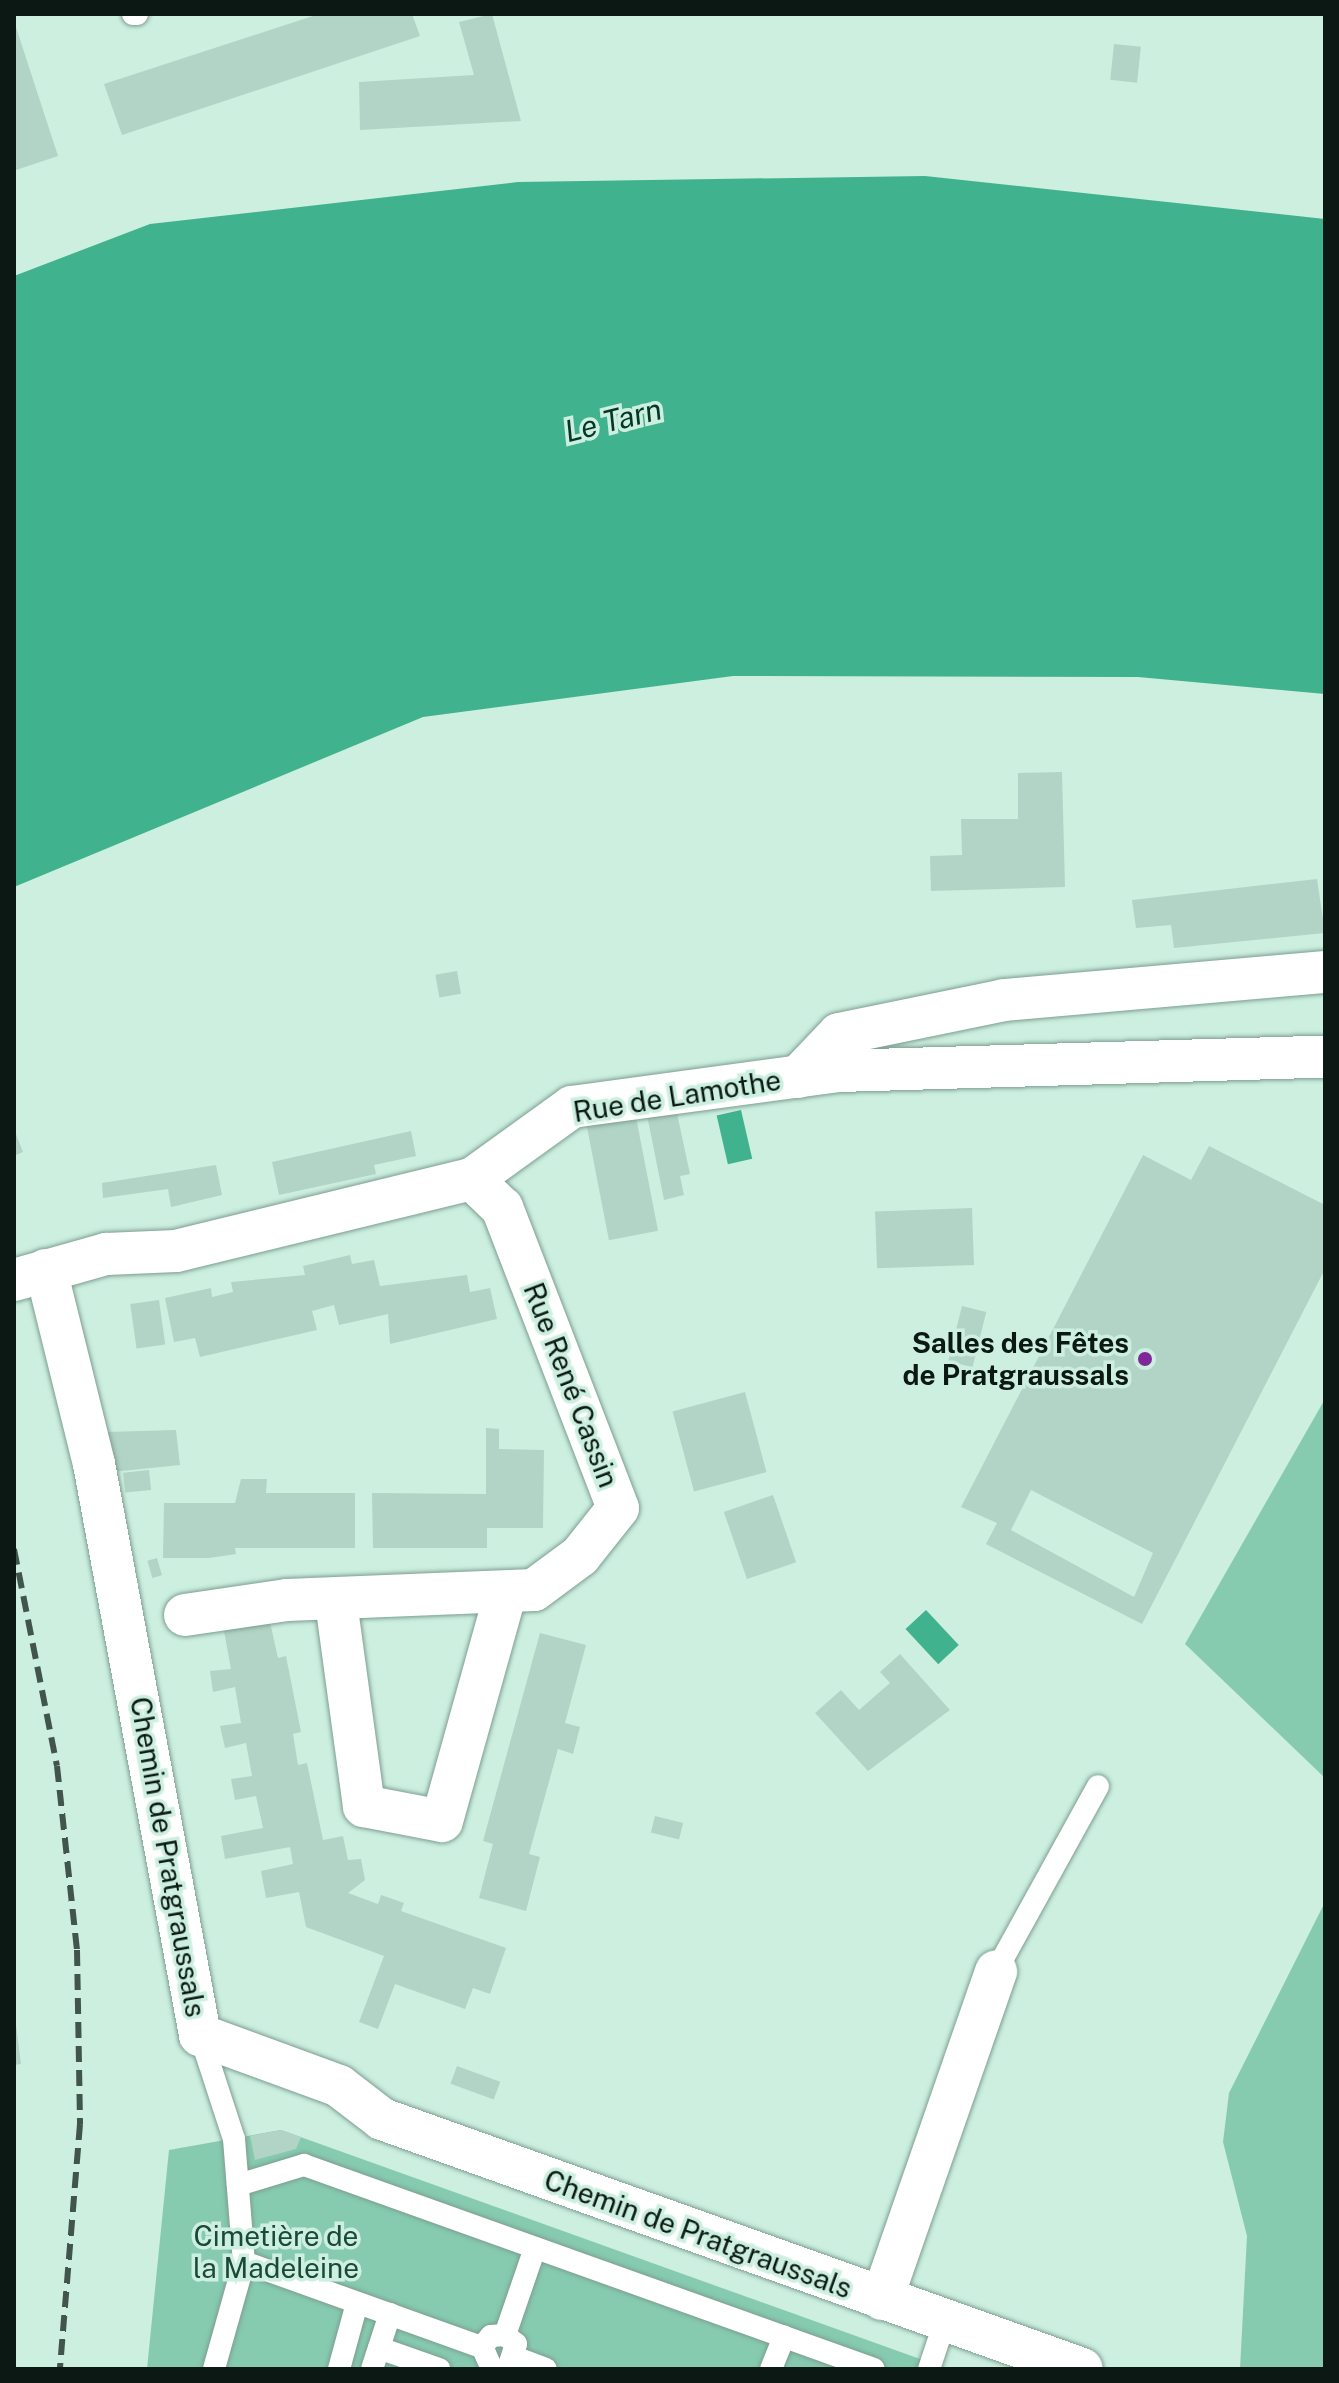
<!DOCTYPE html>
<meta charset="utf-8">
<style>
body{margin:0}
#map{position:relative;width:1339px;height:2383px;overflow:hidden;background:#ccefe0;font-family:"Public Sans",sans-serif}
div>[style]{position:absolute}
[style*='--x']{left:calc(var(--x)*1px);top:calc(var(--y)*1px);width:calc(var(--w)*1px);rotate:calc(var(--a)*1deg)}
.green>*{inset:0;background:#86cbb0}
.water>*{inset:0;background:#40b28e;transform-origin:0 0}
.building>*{inset:0;background:#b1d4c6;transform-origin:0 0}
.roads{filter:drop-shadow(0 0 2px #7d9e91) drop-shadow(0 0 2px #7d9e91)}
.service>*{height:22px;margin:-11px;padding:0 11px;transform-origin:11px;border-radius:11px;background:#fff}
.minor>*{height:42px;margin:-21px;padding:0 21px;transform-origin:21px;border-radius:21px;background:#fff}
.rail>*{height:6px;margin-top:-3px;transform-origin:0;background:repeating-linear-gradient(90deg,#41554d 0 16px,transparent 0 24px)}
.dots>*{width:22px;height:22px;translate:-50% -50%;box-sizing:border-box;border:4px solid #ccefe0;border-radius:50%}
span{translate:-50% -50%;white-space:nowrap;text-align:center;line-height:1.15;-webkit-text-stroke:7px #ccefe0;paint-order:stroke}
.street-label{font-size:28px;color:#0b1813}
.poi-label{font-size:28px;color:#0b1813;font-weight:700}
.right{translate:-100% -50%;text-align:right}
.park-label{font-size:28px;color:#1a4939}
.water-label{font-size:30px;color:#033729;font-style:italic}
.frame{position:absolute;inset:0;border:16px solid #0b1813;pointer-events:none}
</style>
<div id="map">
<div class="green">
<div style="clip-path:polygon(1325px 1399px,1325px 1778px,1185px 1644px)"></div>
<div style="clip-path:polygon(1325px 1902px,1325px 2369px,1240px 2369px,1247px 2236px,1223px 2142px,1229px 2093px)"></div>
<div style="clip-path:polygon(281px 2130px,948px 2369px,147px 2369px,169px 2150px)"></div>
</div>
<div class="water">
<div style="clip-path:polygon(925px 176px,1325px 219px,1325px 694px,1138px 677px,733px 676px,423px 717px,14px 887px,14px 276px,150px 224px,518px 182px)"></div>
<div style="left:741px;top:1110px;width:50px;height:25px;rotate:77deg"></div>
<div style="left:926px;top:1610px;width:48px;height:28px;rotate:47deg"></div>
</div>
<div class="building">
<div style="clip-path:polygon(319px 14px,412px 14px,420px 36px,122px 135px,104px 84px)"></div>
<div style="clip-path:polygon(492px 14px,521px 121px,360px 130px,359px 82px,474px 75px,459px 22px)"></div>
<div style="clip-path:polygon(14px 21px,58px 156px,16px 170px,14px 179px)"></div>
<div style="left:1114px;top:44px;width:27px;height:36px;rotate:6deg"></div>
<div style="clip-path:polygon(1062px 772px,1065px 887px,931px 891px,930px 856px,962px 855px,961px 819px,1018px 819px,1018px 773px)"></div>
<div style="clip-path:polygon(1317px 879px,1325px 933px,1174px 948px,1171px 925px,1136px 928px,1132px 900px)"></div>
<div style="left:457px;top:971px;width:23px;height:22px;rotate:80deg"></div>
<div style="clip-path:polygon(675px 1104px,690px 1174px,680px 1176px,684px 1195px,664px 1200px,646px 1110px)"></div>
<div style="left:634px;top:1107px;width:126px;height:50px;rotate:79deg"></div>
<div style="clip-path:polygon(14px 1129px,23px 1152px,14px 1156px)"></div>
<div style="clip-path:polygon(411px 1131px,416px 1156px,374px 1165px,376px 1174px,279px 1195px,272px 1162px)"></div>
<div style="clip-path:polygon(evenodd,1209px 1146px,1325px 1205px,1325px 1269px,1142px 1624px,986px 1544px,997px 1523px,961px 1507px,1143px 1155px,1191px 1180px,1209px 1146px,1031px 1490px,1153px 1553px,1134px 1597px,1011px 1530px,1031px 1490px)"></div>
<div style="clip-path:polygon(216px 1165px,222px 1195px,171px 1207px,168px 1189px,103px 1198px,102px 1183px)"></div>
<div style="left:972px;top:1208px;width:57px;height:97px;rotate:88deg"></div>
<div style="clip-path:polygon(350px 1255px,352px 1264px,374px 1260px,380px 1286px,467px 1275px,470px 1292px,490px 1288px,497px 1319px,390px 1344px,388px 1314px,339px 1325px,334px 1305px,312px 1311px,317px 1330px,200px 1357px,195px 1338px,174px 1342px,165px 1298px,211px 1288px,212px 1297px,233px 1292px,231px 1282px,305px 1275px,303px 1266px)"></div>
<div style="left:159px;top:1300px;width:45px;height:29px;rotate:82deg"></div>
<div style="left:962px;top:1306px;width:25px;height:57px;rotate:14deg"></div>
<div style="left:745px;top:1392px;width:83px;height:75px;rotate:75deg"></div>
<div style="clip-path:polygon(486px 1428px,499px 1429px,499px 1449px,544px 1450px,543px 1528px,487px 1528px,487px 1548px,373px 1548px,372px 1493px,486px 1494px)"></div>
<div style="clip-path:polygon(176px 1430px,180px 1465px,112px 1472px,105px 1432px)"></div>
<div style="left:149px;top:1470px;width:20px;height:26px;rotate:84deg"></div>
<div style="clip-path:polygon(241px 1479px,267px 1479px,266px 1493px,355px 1493px,355px 1548px,235px 1548px,236px 1554px,209px 1558px,163px 1558px,164px 1503px,235px 1503px)"></div>
<div style="left:773px;top:1495px;width:71px;height:52px;rotate:71deg"></div>
<div style="left:157px;top:1558px;width:18px;height:10px;rotate:74deg"></div>
<div style="clip-path:polygon(270px 1622px,278px 1658px,286px 1656px,301px 1732px,293px 1734px,298px 1765px,307px 1763px,323px 1840px,343px 1836px,348px 1860px,361px 1859px,365px 1880px,348px 1893px,378px 1904px,381px 1895px,404px 1903px,401px 1911px,506px 1948px,490px 1994px,473px 1988px,465px 2009px,395px 1984px,378px 2029px,359px 2022px,384px 1956px,306px 1927px,299px 1892px,266px 1898px,261px 1871px,293px 1864px,290px 1847px,225px 1859px,221px 1836px,263px 1828px,256px 1796px,235px 1800px,231px 1779px,252px 1776px,246px 1743px,225px 1748px,220px 1726px,241px 1723px,235px 1687px,213px 1692px,210px 1671px,231px 1669px,224px 1631px)"></div>
<div style="clip-path:polygon(540px 1633px,586px 1645px,565px 1723px,580px 1727px,573px 1754px,558px 1749px,529px 1854px,540px 1857px,526px 1911px,479px 1898px,493px 1844px,483px 1841px)"></div>
<div style="clip-path:polygon(900px 1654px,950px 1710px,868px 1771px,815px 1713px,841px 1690px,859px 1710px,890px 1683px,880px 1672px)"></div>
<div style="left:655px;top:1816px;width:29px;height:17px;rotate:14deg"></div>
<div style="clip-path:polygon(14px 2009px,21px 2064px,14px 2065px)"></div>
<div style="left:457px;top:2066px;width:46px;height:19px;rotate:20deg"></div>
<div style="clip-path:polygon(281px 2130px,301px 2137px,296px 2149px,255px 2160px,250px 2136px)"></div>
</div>
<div class="roads">
<div class="service">
<div style="--x:133;--y:14;--w:4;--a:0"></div>
<div style="--x:996;--y:1971;--w:211;--a:-61.1"></div>
<div style="--x:200;--y:2035;--w:109;--a:71.9"></div>
<div style="--x:234;--y:2139;--w:123;--a:85.4"></div>
<div style="--x:244;--y:2262;--w:111;--a:105.7"></div>
<div style="--x:238;--y:2185;--w:69;--a:-16.9"></div>
<div style="--x:304;--y:2165;--w:605;--a:19.69"></div>
<div style="--x:244;--y:2262;--w:253;--a:19.7"></div>
<div style="--x:505;--y:2335;--w:92;--a:-71"></div>
<div style="--x:379;--y:2348;--w:64;--a:19.3"></div>
<div style="--x:517;--y:2358;--w:31;--a:21"></div>
<div style="--x:339;--y:2369;--w:68;--a:-74.7"></div>
<div style="--x:372;--y:2369;--w:58;--a:-71.9"></div>
<div style="--x:492;--y:2369;--w:24;--a:-114"></div>
<div style="--x:482;--y:2347;--w:14;--a:-51"></div>
<div style="--x:491;--y:2336;--w:14;--a:-4"></div>
<div style="--x:505;--y:2335;--w:14;--a:39"></div>
<div style="--x:516;--y:2344;--w:26;--a:108"></div>
<div style="--x:771;--y:2369;--w:35;--a:-68"></div>
<div style="--x:929;--y:2369;--w:51;--a:-71.6"></div>
</div>
<div class="minor">
<div style="--x:798;--y:1077;--w:59;--a:-46.4"></div>
<div style="--x:839;--y:1034;--w:168;--a:-11.6"></div>
<div style="--x:1004;--y:1000;--w:322;--a:-5"></div>
<div style="--x:46;--y:1270;--w:200;--a:76.1"></div>
<div style="--x:94;--y:1464;--w:581;--a:79.48"></div>
<div style="--x:200;--y:2035;--w:148;--a:20.1"></div>
<div style="--x:339;--y:2086;--w:54;--a:37.5"></div>
<div style="--x:382;--y:2119;--w:743;--a:19.65"></div>
<div style="--x:14;--y:1280;--w:96;--a:-15.8"></div>
<div style="--x:106;--y:1254;--w:70;--a:-2.5"></div>
<div style="--x:176;--y:1251;--w:305;--a:-13.7"></div>
<div style="--x:472;--y:1179;--w:123;--a:-35.8"></div>
<div style="--x:572;--y:1107;--w:269;--a:-7.7"></div>
<div style="--x:839;--y:1071;--w:486;--a:-1.7"></div>
<div style="--x:336;--y:1602;--w:206;--a:82.2"></div>
<div style="--x:364;--y:1806;--w:79;--a:10.9"></div>
<div style="--x:442;--y:1821;--w:235;--a:-74.4"></div>
<div style="--x:185;--y:1615;--w:103;--a:-8.4"></div>
<div style="--x:287;--y:1600;--w:247;--a:-2.3"></div>
<div style="--x:534;--y:1590;--w:57;--a:-36.5"></div>
<div style="--x:580;--y:1556;--w:61;--a:-51.6"></div>
<div style="--x:618;--y:1508;--w:322;--a:-111.1"></div>
<div style="--x:502;--y:1208;--w:42;--a:-136"></div>
<div style="--x:882;--y:2299;--w:347;--a:-70.8"></div>
</div>
</div>
<div class="rail">
<div style="--x:14;--y:1549;--w:221;--a:78.8"></div>
<div style="--x:57;--y:1766;--w:185;--a:83.8"></div>
<div style="--x:77;--y:1950;--w:174;--a:89"></div>
<div style="--x:80;--y:2124;--w:246;--a:94.7"></div>
</div>
<div class="dots">
<div style="left:1145px;top:1359px;background:#7f2897"></div>
</div>
<div class="street-label">
<span style="left:677px;top:1096px;rotate:-9deg">Rue de Lamothe</span>
<span style="left:571px;top:1385px;rotate:69deg">Rue René Cassin</span>
<span style="left:168px;top:1857px;rotate:80deg">Chemin de Pratgraussals</span>
<span style="left:698px;top:2234px;rotate:20deg">Chemin de Pratgraussals</span>
</div>
<div class="poi-label">
<span class="right" style="left:1129px;top:1359px">Salles des Fêtes<br>de Pratgraussals</span>
</div>
<div class="park-label">
<span style="left:276px;top:2252px">Cimetière de<br>la Madeleine</span>
</div>
<div class="water-label">
<span style="left:613px;top:420px;rotate:-14deg">Le Tarn</span>
</div>
<div class="frame"></div>
</div>
